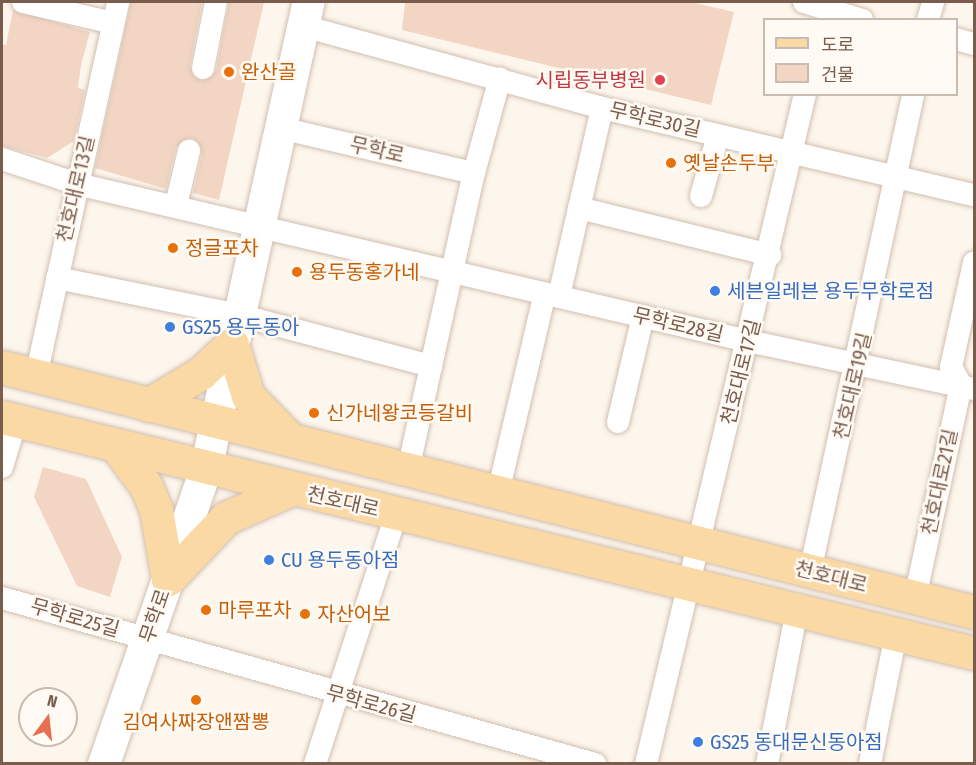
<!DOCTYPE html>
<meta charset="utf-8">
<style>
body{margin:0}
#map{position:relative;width:976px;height:765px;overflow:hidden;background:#fdf6ec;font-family:"Fira Sans Condensed","Noto Sans KR",sans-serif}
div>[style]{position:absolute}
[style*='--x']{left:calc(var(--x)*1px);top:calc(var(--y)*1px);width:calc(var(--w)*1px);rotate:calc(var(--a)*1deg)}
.building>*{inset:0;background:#f3d5c3}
.roads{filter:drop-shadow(0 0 2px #d1beb0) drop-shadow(0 0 2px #d1beb0)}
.minor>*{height:22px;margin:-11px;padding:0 11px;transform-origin:11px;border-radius:11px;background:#fff}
.secondary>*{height:32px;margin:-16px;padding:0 16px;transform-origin:16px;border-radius:16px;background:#fff}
.primary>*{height:33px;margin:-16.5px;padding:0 16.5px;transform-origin:16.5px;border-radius:16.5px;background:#fbd9a5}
.dots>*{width:16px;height:16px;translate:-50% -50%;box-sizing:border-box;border:3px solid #fffaf3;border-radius:50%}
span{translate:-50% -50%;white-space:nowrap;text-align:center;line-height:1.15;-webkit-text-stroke:5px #fffaf3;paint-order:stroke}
.food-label{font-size:20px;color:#c56008}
.left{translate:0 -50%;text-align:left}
.health-label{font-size:20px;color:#be3a42}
.right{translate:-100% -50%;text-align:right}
.street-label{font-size:20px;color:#7a5c4d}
.shop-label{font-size:20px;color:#366cbe}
.frame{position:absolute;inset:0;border:3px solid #7a5c4d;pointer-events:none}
.legend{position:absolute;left:763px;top:18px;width:195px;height:78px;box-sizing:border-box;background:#fffaf3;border:2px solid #cabbb1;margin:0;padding:8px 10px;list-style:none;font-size:18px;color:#7a5c4d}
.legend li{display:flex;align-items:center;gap:12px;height:30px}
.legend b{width:30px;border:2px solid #cabbb1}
.north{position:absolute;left:18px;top:687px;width:60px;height:60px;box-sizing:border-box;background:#fffaf3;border:2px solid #cabbb1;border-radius:50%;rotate:15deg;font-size:16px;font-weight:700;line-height:24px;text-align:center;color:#7a5c4d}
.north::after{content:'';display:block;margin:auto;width:21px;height:27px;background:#e76f51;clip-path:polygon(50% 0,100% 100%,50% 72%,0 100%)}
</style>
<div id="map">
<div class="building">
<div style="clip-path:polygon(131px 2px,202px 2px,190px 66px,201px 81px,216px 71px,229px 2px,264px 2px,219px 200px,193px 193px,202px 154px,193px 138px,176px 147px,166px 189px,95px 168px)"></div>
<div style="clip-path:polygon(405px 2px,691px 2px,734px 12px,711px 105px,402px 30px)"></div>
<div style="clip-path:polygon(13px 10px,90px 32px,81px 65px,78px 88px,85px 90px,74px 141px,47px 158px,2px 146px,2px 44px,6px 45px)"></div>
<div style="clip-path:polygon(43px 467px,86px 479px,122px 557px,110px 597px,77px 586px,34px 497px)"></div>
</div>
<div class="roads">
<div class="minor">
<div style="--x:23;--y:2;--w:92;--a:13.1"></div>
<div style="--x:804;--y:2;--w:61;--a:17.2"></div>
<div style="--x:928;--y:20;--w:19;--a:-74"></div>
<div style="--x:303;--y:26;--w:310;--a:15.3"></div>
<div style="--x:602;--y:108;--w:382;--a:13.2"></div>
<div style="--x:956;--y:39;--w:19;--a:16"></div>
<div style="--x:203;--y:68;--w:67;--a:-78.9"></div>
<div style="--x:280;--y:128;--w:199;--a:13.1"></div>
<div style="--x:2;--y:159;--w:79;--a:18.4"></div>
<div style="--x:77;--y:184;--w:689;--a:13.17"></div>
<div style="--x:748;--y:341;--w:231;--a:12"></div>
<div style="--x:701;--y:196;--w:63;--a:-74.4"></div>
<div style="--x:176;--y:205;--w:56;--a:-76.5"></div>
<div style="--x:579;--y:208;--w:197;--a:13.8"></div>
<div style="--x:57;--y:278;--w:186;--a:11.5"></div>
<div style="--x:239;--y:315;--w:199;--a:14.9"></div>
<div style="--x:559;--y:296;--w:193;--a:-77.1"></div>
<div style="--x:36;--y:376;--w:383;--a:-77.6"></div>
<div style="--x:618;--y:422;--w:109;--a:-76.7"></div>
<div style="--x:2;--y:467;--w:48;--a:-73.1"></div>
<div style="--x:408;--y:470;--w:304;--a:-77.5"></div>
<div style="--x:474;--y:173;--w:98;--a:-74.7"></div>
<div style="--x:498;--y:493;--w:205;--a:-76.8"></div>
<div style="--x:810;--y:572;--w:489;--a:-77.8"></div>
<div style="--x:2;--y:598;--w:616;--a:15.64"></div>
<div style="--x:915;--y:598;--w:218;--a:-77.8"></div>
<div style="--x:961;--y:385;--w:21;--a:-119"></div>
<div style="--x:951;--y:367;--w:107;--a:-77.6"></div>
<div style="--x:315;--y:764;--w:262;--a:-72"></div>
<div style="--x:646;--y:764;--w:689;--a:-76.65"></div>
<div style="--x:767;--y:764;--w:157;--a:-79"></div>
<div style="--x:870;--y:764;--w:133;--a:-78.7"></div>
</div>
<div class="secondary">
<div style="--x:104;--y:764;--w:312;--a:-70.9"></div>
<div style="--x:206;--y:469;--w:478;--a:-77.6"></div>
</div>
<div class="primary">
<div style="--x:2;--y:367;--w:1002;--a:14.15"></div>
<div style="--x:148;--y:405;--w:62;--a:-31.1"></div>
<div style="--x:201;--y:373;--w:42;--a:-43.1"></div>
<div style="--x:232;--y:344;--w:54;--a:72.9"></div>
<div style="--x:248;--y:396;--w:59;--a:45.7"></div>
<div style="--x:2;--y:417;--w:1000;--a:13.65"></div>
<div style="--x:117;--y:447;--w:49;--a:53.4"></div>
<div style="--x:146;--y:486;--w:26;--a:67"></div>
<div style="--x:156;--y:510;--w:70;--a:80.1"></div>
<div style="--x:168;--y:579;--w:84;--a:-46.4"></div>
<div style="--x:226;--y:518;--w:71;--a:-24"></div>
</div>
</div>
<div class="dots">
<div style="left:229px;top:72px;background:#e8710a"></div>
<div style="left:660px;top:80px;background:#e0444e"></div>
<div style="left:671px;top:163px;background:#e8710a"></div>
<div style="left:173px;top:248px;background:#e8710a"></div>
<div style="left:297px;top:272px;background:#e8710a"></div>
<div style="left:715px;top:291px;background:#3f7fe0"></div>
<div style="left:170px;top:327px;background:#3f7fe0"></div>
<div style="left:314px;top:413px;background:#e8710a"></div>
<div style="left:269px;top:560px;background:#3f7fe0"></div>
<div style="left:206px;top:610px;background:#e8710a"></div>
<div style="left:305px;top:614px;background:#e8710a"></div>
<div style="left:196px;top:700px;background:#e8710a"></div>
<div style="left:698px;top:742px;background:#3f7fe0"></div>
</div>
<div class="food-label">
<span class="left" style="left:241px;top:72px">완산골</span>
<span class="left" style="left:683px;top:163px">옛날손두부</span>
<span class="left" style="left:185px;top:248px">정글포차</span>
<span class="left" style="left:309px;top:272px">용두동홍가네</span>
<span class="left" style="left:326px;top:413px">신가네왕코등갈비</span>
<span class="left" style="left:218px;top:610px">마루포차</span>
<span class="left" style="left:317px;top:614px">자산어보</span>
<span style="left:196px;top:722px">김여사짜장앤짬뽕</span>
</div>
<div class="health-label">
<span class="right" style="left:646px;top:80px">시립동부병원</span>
</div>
<div class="street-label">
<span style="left:655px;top:120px;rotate:13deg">무학로30길</span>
<span style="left:377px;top:150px;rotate:13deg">무학로</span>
<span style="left:76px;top:189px;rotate:-77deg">천호대로13길</span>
<span style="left:678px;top:325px;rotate:13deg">무학로28길</span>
<span style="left:741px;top:372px;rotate:-76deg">천호대로17길</span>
<span style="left:853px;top:386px;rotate:-77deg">천호대로19길</span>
<span style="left:940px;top:482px;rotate:-78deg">천호대로21길</span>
<span style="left:343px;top:502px;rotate:13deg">천호대로</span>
<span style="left:831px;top:577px;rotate:14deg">천호대로</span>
<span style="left:155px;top:616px;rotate:-71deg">무학로</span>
<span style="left:75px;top:618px;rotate:16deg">무학로25길</span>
<span style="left:371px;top:704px;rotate:15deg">무학로26길</span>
</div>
<div class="shop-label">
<span class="left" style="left:727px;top:291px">세븐일레븐 용두무학로점</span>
<span class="left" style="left:182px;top:327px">GS25 용두동아</span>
<span class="left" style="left:281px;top:560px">CU 용두동아점</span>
<span class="left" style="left:710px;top:742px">GS25 동대문신동아점</span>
</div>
<div class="frame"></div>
<ul class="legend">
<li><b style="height:8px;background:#fbd9a5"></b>도로</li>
<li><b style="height:16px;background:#f3d5c3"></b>건물</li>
</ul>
<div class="north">N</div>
</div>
